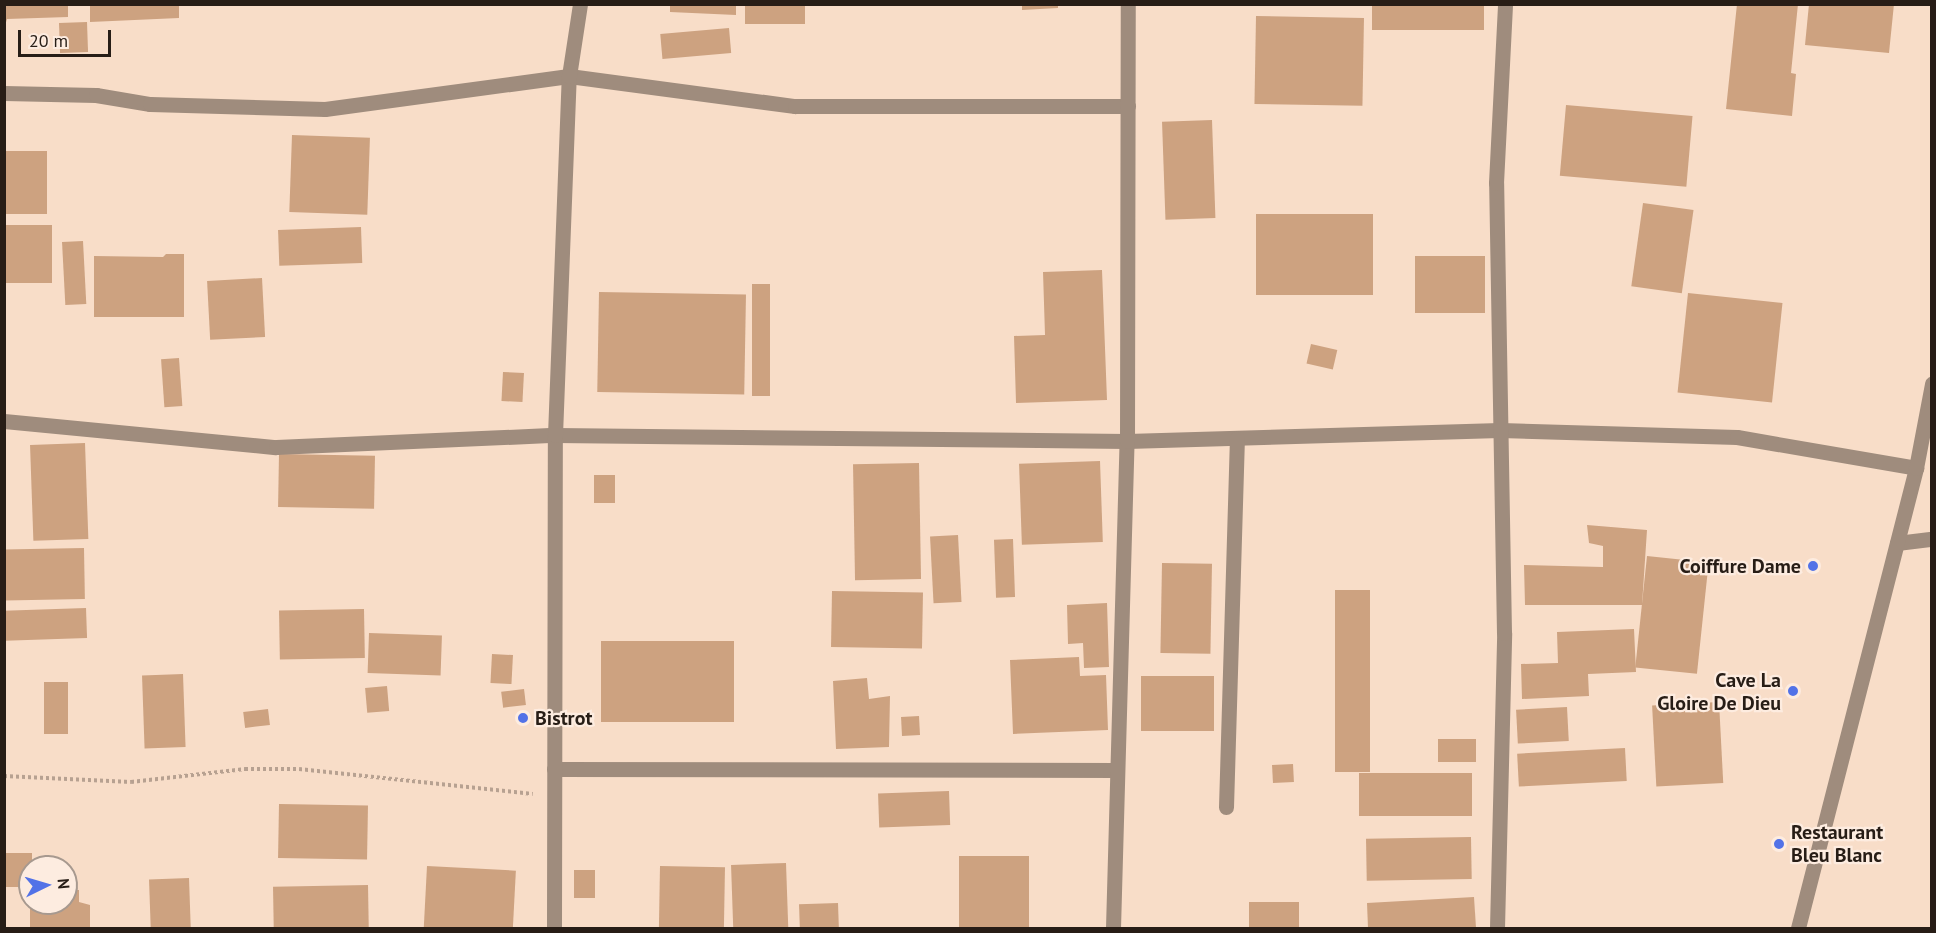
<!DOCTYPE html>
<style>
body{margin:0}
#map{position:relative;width:1936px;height:933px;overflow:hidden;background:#f8ddc8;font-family:"PT Sans",sans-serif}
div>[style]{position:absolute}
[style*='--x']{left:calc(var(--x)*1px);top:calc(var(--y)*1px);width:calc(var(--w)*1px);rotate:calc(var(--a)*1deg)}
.building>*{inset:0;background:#cda280;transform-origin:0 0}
.path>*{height:4px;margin-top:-2px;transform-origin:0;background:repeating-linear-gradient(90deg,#b7a191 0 3px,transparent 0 6px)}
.minor>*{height:15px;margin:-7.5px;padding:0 7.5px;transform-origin:7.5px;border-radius:7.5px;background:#9f8c7d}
.tertiary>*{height:15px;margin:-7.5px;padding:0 7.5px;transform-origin:7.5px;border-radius:7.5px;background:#9f8c7d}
.dots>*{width:16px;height:16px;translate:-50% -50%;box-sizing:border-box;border:3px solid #fdece0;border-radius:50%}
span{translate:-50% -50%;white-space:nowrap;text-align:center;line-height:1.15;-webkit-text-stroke:4.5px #fdece0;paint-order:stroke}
.poi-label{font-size:20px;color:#271d16;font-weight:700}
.right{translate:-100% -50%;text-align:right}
.left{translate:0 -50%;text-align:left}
.frame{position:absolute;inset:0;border:6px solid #271d16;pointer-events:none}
.north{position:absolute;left:18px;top:855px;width:60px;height:60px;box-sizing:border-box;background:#fdece0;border:2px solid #a7998f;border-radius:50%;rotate:85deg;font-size:16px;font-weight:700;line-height:24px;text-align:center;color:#271d16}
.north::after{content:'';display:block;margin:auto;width:21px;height:27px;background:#5272e7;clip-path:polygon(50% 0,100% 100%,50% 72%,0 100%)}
.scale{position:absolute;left:18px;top:30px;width:93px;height:27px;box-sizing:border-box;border:3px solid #271d16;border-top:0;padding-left:8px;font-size:18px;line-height:21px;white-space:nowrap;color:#271d16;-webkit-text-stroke:4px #fdece0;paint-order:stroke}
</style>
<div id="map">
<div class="building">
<div style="clip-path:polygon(4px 4px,68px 4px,68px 17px,7px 19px,4px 29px)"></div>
<div style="clip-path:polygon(90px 4px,179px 4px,179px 18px,90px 22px)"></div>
<div style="clip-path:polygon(670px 4px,736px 4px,736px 15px,670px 12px)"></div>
<div style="left:745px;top:4px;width:60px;height:20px"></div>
<div style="clip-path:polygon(1022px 4px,1058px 4px,1058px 8px,1022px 10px)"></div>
<div style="left:1372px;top:4px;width:112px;height:26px"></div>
<div style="clip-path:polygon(1737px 4px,1798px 4px,1791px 73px,1796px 74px,1792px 116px,1726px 109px)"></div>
<div style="clip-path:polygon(1809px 4px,1894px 4px,1889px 53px,1805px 45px)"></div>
<div style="left:1256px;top:16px;width:108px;height:88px;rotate:1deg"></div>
<div style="left:87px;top:22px;width:30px;height:28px;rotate:88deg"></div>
<div style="left:729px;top:28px;width:25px;height:69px;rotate:85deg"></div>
<div style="left:1566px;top:105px;width:127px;height:71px;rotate:5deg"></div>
<div style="left:1212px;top:120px;width:98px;height:50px;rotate:88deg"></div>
<div style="left:292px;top:135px;width:78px;height:77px;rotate:2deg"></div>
<div style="left:4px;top:151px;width:43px;height:63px"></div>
<div style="left:1643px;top:203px;width:51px;height:84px;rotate:8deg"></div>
<div style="left:1256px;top:214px;width:117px;height:81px"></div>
<div style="left:4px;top:225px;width:48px;height:58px"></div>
<div style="left:361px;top:227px;width:36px;height:83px;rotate:88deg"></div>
<div style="left:83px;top:241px;width:63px;height:21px;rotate:87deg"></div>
<div style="clip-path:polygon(166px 254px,184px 254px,184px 317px,94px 317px,94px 256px,163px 257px)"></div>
<div style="left:1415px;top:256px;width:70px;height:57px"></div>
<div style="clip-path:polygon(1102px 270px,1107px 400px,1016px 403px,1014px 336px,1045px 335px,1043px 272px)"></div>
<div style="left:262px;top:278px;width:59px;height:55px;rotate:87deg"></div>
<div style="left:752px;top:284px;width:18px;height:112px"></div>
<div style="left:599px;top:292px;width:147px;height:100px;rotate:1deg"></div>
<div style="left:1688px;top:293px;width:95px;height:100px;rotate:6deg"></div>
<div style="left:1311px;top:344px;width:27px;height:20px;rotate:13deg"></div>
<div style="left:179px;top:358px;width:48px;height:18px;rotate:86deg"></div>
<div style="left:503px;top:372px;width:21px;height:29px;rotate:3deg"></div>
<div style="left:85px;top:443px;width:96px;height:55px;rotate:88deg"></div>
<div style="left:279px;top:454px;width:96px;height:53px;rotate:1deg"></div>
<div style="left:1100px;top:461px;width:81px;height:81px;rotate:88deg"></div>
<div style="left:919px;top:463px;width:116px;height:66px;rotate:89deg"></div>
<div style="left:594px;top:475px;width:21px;height:28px"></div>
<div style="clip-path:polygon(1587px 525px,1647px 530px,1642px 605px,1525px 605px,1524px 565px,1603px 567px,1603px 546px,1589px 543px)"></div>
<div style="left:958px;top:535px;width:67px;height:28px;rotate:87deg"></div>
<div style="left:1013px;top:539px;width:58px;height:19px;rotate:88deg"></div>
<div style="left:84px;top:548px;width:51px;height:80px;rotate:89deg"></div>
<div style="left:1647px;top:556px;width:62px;height:112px;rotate:6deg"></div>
<div style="left:1162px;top:563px;width:50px;height:90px;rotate:1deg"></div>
<div style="left:1370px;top:590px;width:182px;height:35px;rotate:90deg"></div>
<div style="left:832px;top:591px;width:91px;height:56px;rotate:1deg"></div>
<div style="clip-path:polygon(1107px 603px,1109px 667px,1084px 668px,1083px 643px,1068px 644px,1067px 605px)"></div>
<div style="left:86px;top:608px;width:30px;height:82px;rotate:88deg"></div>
<div style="left:364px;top:609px;width:49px;height:85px;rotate:89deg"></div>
<div style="clip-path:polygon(1634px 629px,1636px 672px,1588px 674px,1589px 696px,1522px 699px,1521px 664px,1558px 663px,1557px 632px)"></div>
<div style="left:369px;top:633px;width:73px;height:40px;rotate:2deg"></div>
<div style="left:601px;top:641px;width:133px;height:81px"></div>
<div style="left:492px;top:654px;width:21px;height:29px;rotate:3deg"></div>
<div style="clip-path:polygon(1079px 657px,1080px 676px,1106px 675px,1108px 730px,1013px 734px,1010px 660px)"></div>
<div style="left:183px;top:674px;width:73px;height:41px;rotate:88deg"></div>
<div style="left:1141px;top:676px;width:73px;height:55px"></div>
<div style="clip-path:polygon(867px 678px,869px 699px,890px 696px,889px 747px,836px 749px,833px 681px)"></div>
<div style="left:68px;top:682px;width:52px;height:24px;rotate:90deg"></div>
<div style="left:387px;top:686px;width:25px;height:22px;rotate:85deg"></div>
<div style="left:524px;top:689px;width:16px;height:23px;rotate:83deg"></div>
<div style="left:1719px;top:702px;width:81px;height:67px;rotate:87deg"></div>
<div style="left:1567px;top:707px;width:34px;height:51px;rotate:87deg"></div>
<div style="left:268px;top:709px;width:16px;height:25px;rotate:83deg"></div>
<div style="left:919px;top:716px;width:19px;height:18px;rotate:87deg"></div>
<div style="left:1438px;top:739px;width:38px;height:23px"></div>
<div style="left:1625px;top:748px;width:33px;height:108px;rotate:87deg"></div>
<div style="left:1293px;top:764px;width:18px;height:21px;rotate:87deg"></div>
<div style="left:1472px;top:773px;width:43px;height:113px;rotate:90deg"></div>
<div style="left:949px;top:791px;width:34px;height:71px;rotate:88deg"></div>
<div style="left:279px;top:804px;width:89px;height:54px;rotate:1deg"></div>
<div style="left:1471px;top:837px;width:42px;height:105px;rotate:89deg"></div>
<div style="left:5px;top:853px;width:27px;height:34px"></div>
<div style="left:959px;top:856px;width:70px;height:72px"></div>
<div style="left:786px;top:863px;width:65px;height:55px;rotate:88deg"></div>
<div style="left:427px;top:866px;width:89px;height:62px;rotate:3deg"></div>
<div style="left:660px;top:866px;width:65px;height:62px;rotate:1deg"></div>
<div style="left:574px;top:870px;width:21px;height:28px"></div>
<div style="left:189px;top:878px;width:50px;height:40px;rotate:88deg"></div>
<div style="left:368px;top:885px;width:43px;height:95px;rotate:89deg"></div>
<div style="clip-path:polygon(66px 890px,79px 890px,79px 902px,90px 905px,90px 928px,30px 928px,30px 903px,66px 903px)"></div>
<div style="clip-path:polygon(1474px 897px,1476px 928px,1368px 928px,1367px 903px)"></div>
<div style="left:1299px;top:902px;width:26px;height:50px;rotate:90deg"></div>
<div style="left:838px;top:903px;width:25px;height:39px;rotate:88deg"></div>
</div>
<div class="path">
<div style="--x:4;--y:776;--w:127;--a:2.7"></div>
<div style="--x:131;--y:782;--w:115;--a:-6.5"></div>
<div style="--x:245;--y:769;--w:54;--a:0"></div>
<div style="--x:299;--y:769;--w:235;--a:6.1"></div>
</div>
<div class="minor">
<div style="--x:4;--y:93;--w:92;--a:1.2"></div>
<div style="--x:96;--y:95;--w:55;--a:9.5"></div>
<div style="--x:150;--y:104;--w:175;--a:1.6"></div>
<div style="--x:325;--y:109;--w:246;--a:-7.7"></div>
<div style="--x:569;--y:76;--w:228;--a:7.6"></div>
<div style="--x:795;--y:106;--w:333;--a:0"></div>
<div style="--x:4;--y:421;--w:273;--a:5.5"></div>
<div style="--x:276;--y:447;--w:279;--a:-2.5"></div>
<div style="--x:555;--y:435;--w:572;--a:0.6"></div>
<div style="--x:1127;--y:441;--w:373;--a:-1.7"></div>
<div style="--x:1500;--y:430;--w:237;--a:1.7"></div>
<div style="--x:1737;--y:437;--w:182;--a:9.8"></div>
<div style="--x:1897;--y:543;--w:35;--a:-7"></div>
<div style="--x:554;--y:769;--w:563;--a:0.1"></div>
<div style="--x:1226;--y:807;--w:369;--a:-88.3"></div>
<div style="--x:554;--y:928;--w:493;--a:-89.9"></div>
<div style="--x:555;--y:435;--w:359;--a:-87.8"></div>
<div style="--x:569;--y:76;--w:73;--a:-81.3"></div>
<div style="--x:1113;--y:928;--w:487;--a:-88.4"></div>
<div style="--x:1127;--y:441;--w:437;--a:-89.9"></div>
<div style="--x:1497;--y:928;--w:295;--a:-88.6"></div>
<div style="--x:1504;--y:633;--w:450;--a:-91"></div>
<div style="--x:1496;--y:183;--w:179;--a:-87.1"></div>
</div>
<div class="tertiary">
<div style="--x:1798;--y:928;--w:475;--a:-75.6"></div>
<div style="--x:1916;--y:468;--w:86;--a:-79.2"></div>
</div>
<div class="dots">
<div style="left:1813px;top:566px;background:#5272e7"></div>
<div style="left:1793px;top:691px;background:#5272e7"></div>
<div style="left:523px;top:718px;background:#5272e7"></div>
<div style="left:1779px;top:844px;background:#5272e7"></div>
</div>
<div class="poi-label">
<span class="right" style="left:1801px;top:566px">Coiffure Dame</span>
<span class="right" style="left:1781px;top:692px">Cave La<br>Gloire De Dieu</span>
<span class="left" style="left:535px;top:718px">Bistrot</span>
<span class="left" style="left:1791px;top:844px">Restaurant<br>Bleu Blanc</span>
</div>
<div class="frame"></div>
<div class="north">N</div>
<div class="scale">20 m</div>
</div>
